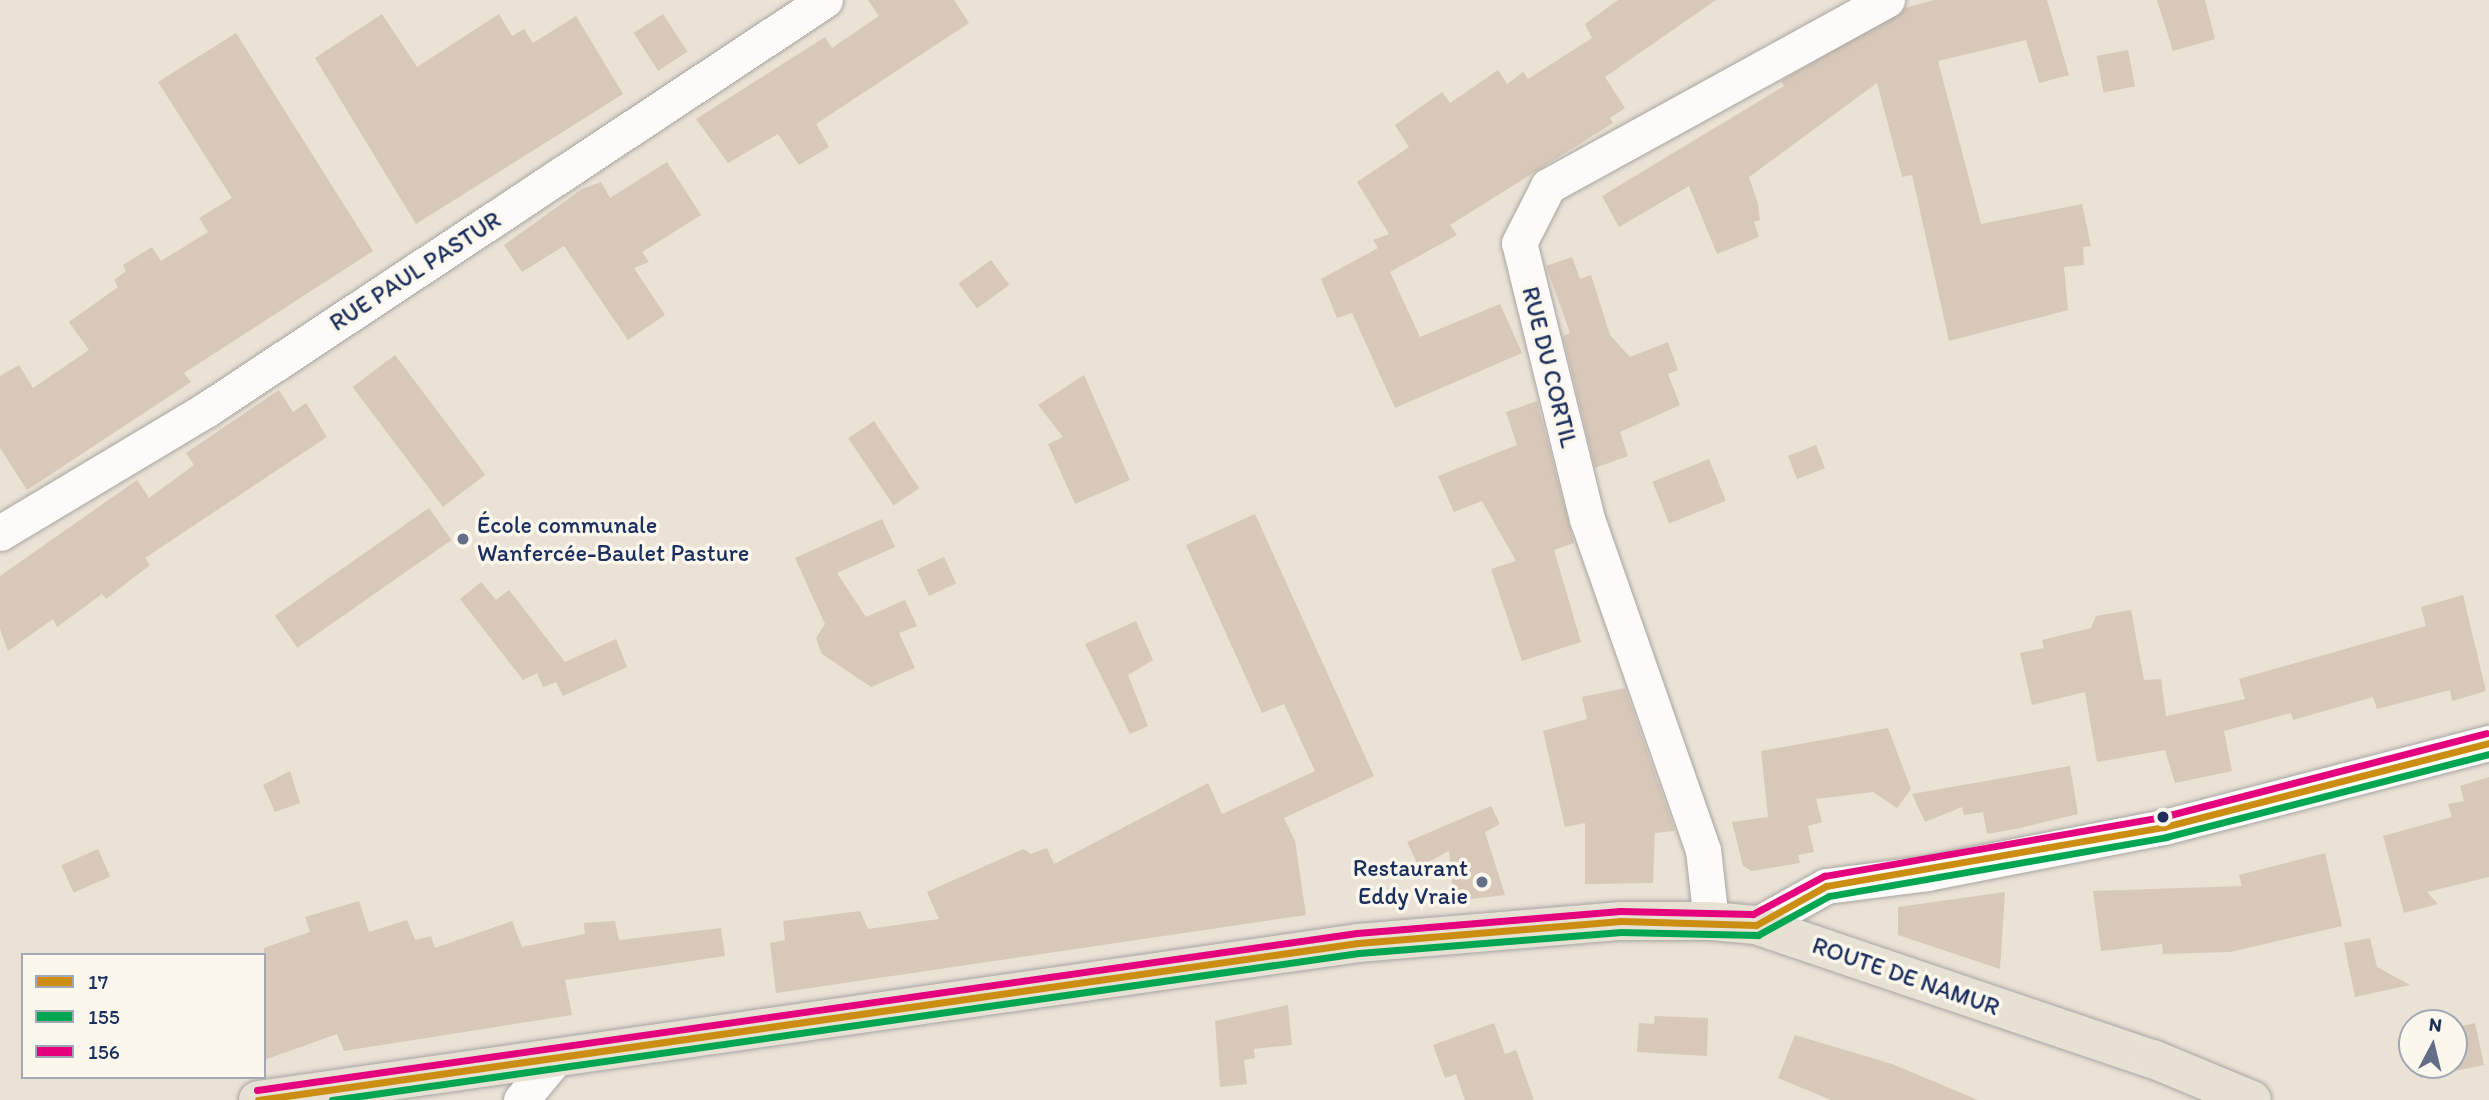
<!DOCTYPE html>
<meta charset="utf-8">
<style>
body{margin:0}
#map{position:relative;width:2489px;height:1100px;overflow:hidden;background:#eae2d4;font-family:Itim,sans-serif}
div>[style]{position:absolute}
[style*='--x']{left:calc(var(--x)*1px);top:calc(var(--y)*1px);width:calc(var(--w)*1px);rotate:calc(var(--a)*1deg)}
.building>*{inset:0;background:#d7c8b9;transform-origin:0 0}
.roads{filter:drop-shadow(0 0 2px #a7a5a3) drop-shadow(0 0 2px #a7a5a3)}
.minor>*{height:35px;margin:-17.5px;padding:0 17.5px;transform-origin:17.5px;border-radius:17.5px;background:#fcfbf9}
.major>*{height:38px;margin:-19px;padding:0 19px;transform-origin:19px;border-radius:19px;background:#e7e1d4}
.bus-1>*{height:7px;margin:-3.5px;padding:0 3.5px;transform-origin:3.5px;border-radius:3.5px;background:#cb8e13}
.bus-2>*{height:7px;margin:-3.5px;padding:0 3.5px;transform-origin:3.5px;border-radius:3.5px;background:#00a651}
.bus-3>*{height:7px;margin:-3.5px;padding:0 3.5px;transform-origin:3.5px;border-radius:3.5px;background:#e5007d}
.dots>*{width:19px;height:19px;translate:-50% -50%;box-sizing:border-box;border:4px solid #fbf7ec;border-radius:50%}
span{translate:-50% -50%;white-space:nowrap;text-align:center;line-height:1.15;-webkit-text-stroke:7px #fbf7ec;paint-order:stroke}
.street-label{font-size:24px;color:#1b2f5e}
.poi-label{font-size:24px;color:#1b2f5e}
.left{translate:0 -50%;text-align:left}
.right{translate:-100% -50%;text-align:right}
.legend{position:absolute;left:21px;top:953px;width:245px;height:126px;box-sizing:border-box;background:#fbf7ec;border:2px solid #a1a7b3;margin:0;padding:9px 12px;list-style:none;font-size:21px;color:#1b2f5e}
.legend li{display:flex;align-items:center;gap:14px;height:35px}
.legend b{width:35px;border:2px solid #a1a7b3}
.north{position:absolute;left:2398px;top:1009px;width:70px;height:70px;box-sizing:border-box;background:#fbf7ec;border:2px solid #a1a7b3;border-radius:50%;rotate:7deg;font-size:19px;font-weight:700;line-height:28px;text-align:center;color:#1b2f5e}
.north::after{content:'';display:block;margin:auto;width:24px;height:32px;background:#636e87;clip-path:polygon(50% 0,100% 100%,50% 72%,0 100%)}
</style>
<div id="map">
<div class="building">
<div style="clip-path:polygon(868px 0,954px 0,969px 23px,816px 124px,829px 147px,799px 165px,778px 134px,728px 163px,696px 119px,825px 37px,832px 48px,879px 16px)"></div>
<div style="clip-path:polygon(1618px 0,1716px 0,1605px 77px,1625px 108px,1610px 118px,1613px 123px,1450px 225px,1457px 235px,1390px 272px,1420px 337px,1500px 304px,1522px 353px,1395px 408px,1352px 313px,1337px 318px,1321px 279px,1378px 248px,1373px 240px,1389px 234px,1357px 182px,1409px 147px,1395px 125px,1442px 92px,1450px 103px,1498px 70px,1507px 84px,1523px 72px,1528px 79px,1592px 38px,1585px 24px)"></div>
<div style="clip-path:polygon(1934px 0,2047px 0,2069px 75px,2039px 83px,2026px 40px,1938px 61px,1981px 224px,2082px 204px,2091px 246px,2083px 247px,2084px 265px,2064px 267px,2068px 310px,1949px 341px,1912px 175px,1902px 177px,1877px 83px,1749px 177px,1758px 204px,1760px 220px,1754px 222px,1759px 237px,1717px 254px,1689px 186px,1619px 227px,1602px 196px,1784px 86px,1781px 81px,1905px 8px)"></div>
<div style="clip-path:polygon(2157px 0,2205px 0,2215px 39px,2173px 51px)"></div>
<div style="clip-path:polygon(382px 14px,417px 67px,499px 14px,512px 36px,524px 29px,533px 43px,576px 16px,623px 94px,416px 224px,315px 58px)"></div>
<div style="left:663px;top:14px;width:45px;height:35px;rotate:57deg"></div>
<div style="clip-path:polygon(236px 33px,373px 251px,184px 373px,191px 382px,27px 490px,0 448px,0 376px,19px 365px,33px 388px,89px 350px,69px 322px,118px 287px,114px 280px,126px 271px,123px 265px,152px 247px,161px 261px,208px 232px,199px 218px,232px 198px,158px 82px)"></div>
<div style="left:2128px;top:50px;width:37px;height:32px;rotate:79deg"></div>
<div style="clip-path:polygon(667px 162px,701px 215px,642px 252px,649px 262px,634px 268px,665px 315px,628px 340px,564px 246px,522px 272px,504px 245px,582px 189px,601px 182px,610px 198px)"></div>
<div style="clip-path:polygon(1572px 257px,1580px 279px,1591px 275px,1610px 335px,1630px 357px,1668px 342px,1678px 370px,1668px 374px,1680px 405px,1620px 432px,1628px 456px,1595px 468px,1563px 336px,1570px 333px,1546px 266px)"></div>
<div style="left:991px;top:260px;width:31px;height:40px;rotate:54deg"></div>
<div style="left:395px;top:355px;width:150px;height:53px;rotate:53deg"></div>
<div style="clip-path:polygon(1084px 375px,1130px 480px,1075px 504px,1048px 444px,1063px 437px,1038px 405px)"></div>
<div style="clip-path:polygon(279px 390px,293px 412px,306px 403px,327px 437px,145px 558px,150px 565px,106px 599px,102px 594px,57px 627px,53px 619px,8px 651px,0 629px,0 576px,137px 480px,149px 498px,194px 465px,186px 453px)"></div>
<div style="clip-path:polygon(1537px 401px,1574px 543px,1554px 550px,1581px 642px,1522px 661px,1491px 569px,1516px 561px,1482px 501px,1454px 512px,1438px 476px,1517px 445px,1506px 412px)"></div>
<div style="left:874px;top:421px;width:81px;height:31px;rotate:56deg"></div>
<div style="left:1816px;top:445px;width:25px;height:30px;rotate:69deg"></div>
<div style="left:1709px;top:459px;width:45px;height:61px;rotate:68deg"></div>
<div style="left:429px;top:508px;width:39px;height:188px;rotate:55deg"></div>
<div style="clip-path:polygon(1255px 514px,1374px 776px,1284px 818px,1295px 841px,1306px 915px,776px 993px,770px 943px,785px 940px,783px 921px,860px 911px,868px 929px,939px 919px,927px 892px,1023px 849px,1031px 854px,1047px 848px,1054px 864px,1208px 783px,1222px 814px,1315px 771px,1284px 704px,1262px 713px,1186px 545px)"></div>
<div style="clip-path:polygon(882px 519px,895px 547px,837px 573px,866px 617px,905px 600px,917px 626px,899px 633px,915px 668px,871px 687px,822px 654px,816px 638px,825px 624px,795px 558px)"></div>
<div style="left:944px;top:557px;width:29px;height:30px;rotate:65deg"></div>
<div style="clip-path:polygon(481px 582px,496px 600px,509px 590px,565px 662px,616px 639px,627px 667px,563px 696px,556px 682px,543px 687px,537px 673px,523px 680px,460px 599px)"></div>
<div style="clip-path:polygon(2463px 595px,2486px 691px,2452px 701px,2450px 690px,2377px 709px,2373px 697px,2293px 720px,2291px 713px,2224px 731px,2232px 771px,2175px 783px,2165px 750px,2097px 762px,2085px 692px,2032px 705px,2020px 653px,2044px 648px,2042px 640px,2091px 628px,2096px 616px,2131px 610px,2144px 680px,2161px 679px,2166px 716px,2245px 699px,2239px 679px,2426px 626px,2421px 607px)"></div>
<div style="clip-path:polygon(1136px 621px,1153px 660px,1128px 675px,1148px 726px,1130px 734px,1085px 644px)"></div>
<div style="clip-path:polygon(1625px 688px,1675px 831px,1655px 833px,1653px 883px,1585px 884px,1585px 823px,1565px 827px,1543px 731px,1587px 719px,1582px 697px)"></div>
<div style="clip-path:polygon(1888px 728px,1911px 789px,1897px 808px,1873px 792px,1816px 799px,1822px 822px,1808px 826px,1814px 852px,1798px 855px,1800px 863px,1752px 871px,1743px 866px,1732px 822px,1768px 817px,1761px 751px)"></div>
<div style="clip-path:polygon(2070px 766px,2078px 814px,2020px 828px,1987px 834px,1983px 812px,1964px 815px,1962px 807px,1925px 822px,1912px 794px)"></div>
<div style="clip-path:polygon(290px 771px,300px 803px,275px 812px,263px 785px)"></div>
<div style="clip-path:polygon(2489px 777px,2489px 877px,2427px 892px,2438px 904px,2404px 913px,2383px 836px,2452px 817px,2448px 804px,2464px 801px,2460px 786px)"></div>
<div style="clip-path:polygon(1491px 806px,1500px 824px,1485px 832px,1505px 895px,1454px 901px,1449px 851px,1419px 867px,1407px 842px)"></div>
<div style="left:98px;top:849px;width:30px;height:40px;rotate:66deg"></div>
<div style="clip-path:polygon(2325px 853px,2342px 926px,2230px 952px,2163px 954px,2162px 944px,2101px 951px,2093px 891px,2242px 886px,2239px 875px)"></div>
<div style="clip-path:polygon(2005px 892px,2000px 969px,1898px 935px,1898px 907px)"></div>
<div style="clip-path:polygon(359px 901px,369px 932px,407px 920px,415px 940px,431px 936px,435px 948px,512px 921px,522px 947px,585px 934px,584px 923px,615px 921px,619px 940px,721px 928px,725px 956px,565px 980px,572px 1015px,344px 1051px,337px 1034px,264px 1060px,264px 948px,310px 932px,305px 917px)"></div>
<div style="clip-path:polygon(2370px 938px,2377px 967px,2410px 985px,2355px 997px,2344px 943px)"></div>
<div style="clip-path:polygon(1288px 1005px,1292px 1045px,1254px 1049px,1255px 1058px,1244px 1060px,1247px 1084px,1220px 1087px,1215px 1021px)"></div>
<div style="clip-path:polygon(1655px 1016px,1708px 1018px,1707px 1056px,1637px 1052px,1639px 1023px,1654px 1024px)"></div>
<div style="clip-path:polygon(1494px 1023px,1505px 1054px,1516px 1050px,1534px 1100px,1465px 1100px,1456px 1074px,1445px 1078px,1433px 1045px)"></div>
<div style="clip-path:polygon(2475px 1023px,2484px 1065px,2420px 1078px,2417px 1065px,2454px 1065px,2454px 1028px)"></div>
<div style="clip-path:polygon(1795px 1035px,1892px 1064px,1978px 1100px,1831px 1100px,1778px 1078px)"></div>
</div>
<div class="roads">
<div class="minor">
<div style="--x:0;--y:533;--w:241;--a:-30.9"></div>
<div style="--x:207;--y:409;--w:741;--a:-33.5"></div>
<div style="--x:1711;--y:921;--w:71;--a:-96.4"></div>
<div style="--x:1703;--y:850;--w:351;--a:-109.3"></div>
<div style="--x:1587;--y:519;--w:284;--a:-103.8"></div>
<div style="--x:1519;--y:243;--w:64;--a:-63"></div>
<div style="--x:1548;--y:186;--w:387;--a:-28.8"></div>
<div style="--x:1756;--y:925;--w:80;--a:-29.1"></div>
<div style="--x:1826;--y:886;--w:102;--a:-7.3"></div>
<div style="--x:1927;--y:873;--w:241;--a:-11"></div>
<div style="--x:2164;--y:827;--w:336;--a:-14.5"></div>
<div style="--x:521;--y:1100;--w:53;--a:-50.3"></div>
</div>
<div class="major">
<div style="--x:258;--y:1100;--w:1111;--a:-8.12"></div>
<div style="--x:1358;--y:943;--w:264;--a:-4.8"></div>
<div style="--x:1621;--y:921;--w:90;--a:0"></div>
<div style="--x:1711;--y:921;--w:45;--a:5.1"></div>
<div style="--x:1756;--y:925;--w:419;--a:18.7"></div>
<div style="--x:2153;--y:1059;--w:107;--a:22.5"></div>
</div>
</div>
<div class="bus-1">
<div style="--x:1756;--y:925;--w:80;--a:-29.1"></div>
<div style="--x:1826;--y:886;--w:343;--a:-9.9"></div>
<div style="--x:2164;--y:827;--w:336;--a:-14.5"></div>
<div style="--x:258;--y:1100;--w:1111;--a:-8.12"></div>
<div style="--x:1358;--y:943;--w:264;--a:-4.8"></div>
<div style="--x:1621;--y:921;--w:135;--a:1.7"></div>
</div>
<div class="bus-2">
<div style="--x:332;--y:1100;--w:1037;--a:-8.15"></div>
<div style="--x:1359;--y:953;--w:263;--a:-4.6"></div>
<div style="--x:1621;--y:932;--w:137;--a:1.3"></div>
<div style="--x:1758;--y:935;--w:81;--a:-28.8"></div>
<div style="--x:1829;--y:896;--w:342;--a:-9.9"></div>
<div style="--x:2166;--y:837;--w:333;--a:-14.4"></div>
</div>
<div class="bus-3">
<div style="--x:257;--y:1090;--w:1111;--a:-8.12"></div>
<div style="--x:1357;--y:933;--w:264;--a:-4.8"></div>
<div style="--x:1620;--y:911;--w:133;--a:1.3"></div>
<div style="--x:1753;--y:914;--w:81;--a:-28.2"></div>
<div style="--x:1824;--y:876;--w:343;--a:-9.9"></div>
<div style="--x:2162;--y:817;--w:335;--a:-14.5"></div>
</div>
<div class="dots">
<div style="left:463px;top:539px;background:#636e87"></div>
<div style="left:2163px;top:817px;background:#1b2f5e"></div>
<div style="left:1482px;top:882px;background:#636e87"></div>
</div>
<div class="street-label">
<span style="left:415px;top:271px;rotate:-33deg">RUE PAUL PASTUR</span>
<span style="left:1550px;top:367px;rotate:76deg">RUE DU CORTIL</span>
<span style="left:1906px;top:976px;rotate:19deg">ROUTE DE NAMUR</span>
</div>
<div class="poi-label">
<span class="left" style="left:477px;top:539px">École communale<br>Wanfercée-Baulet Pasture</span>
<span class="right" style="left:1468px;top:882px">Restaurant<br>Eddy Vraie</span>
</div>
<ul class="legend">
<li><b style="height:9px;background:#cb8e13"></b>17</li>
<li><b style="height:9px;background:#00a651"></b>155</li>
<li><b style="height:9px;background:#e5007d"></b>156</li>
</ul>
<div class="north">N</div>
</div>
